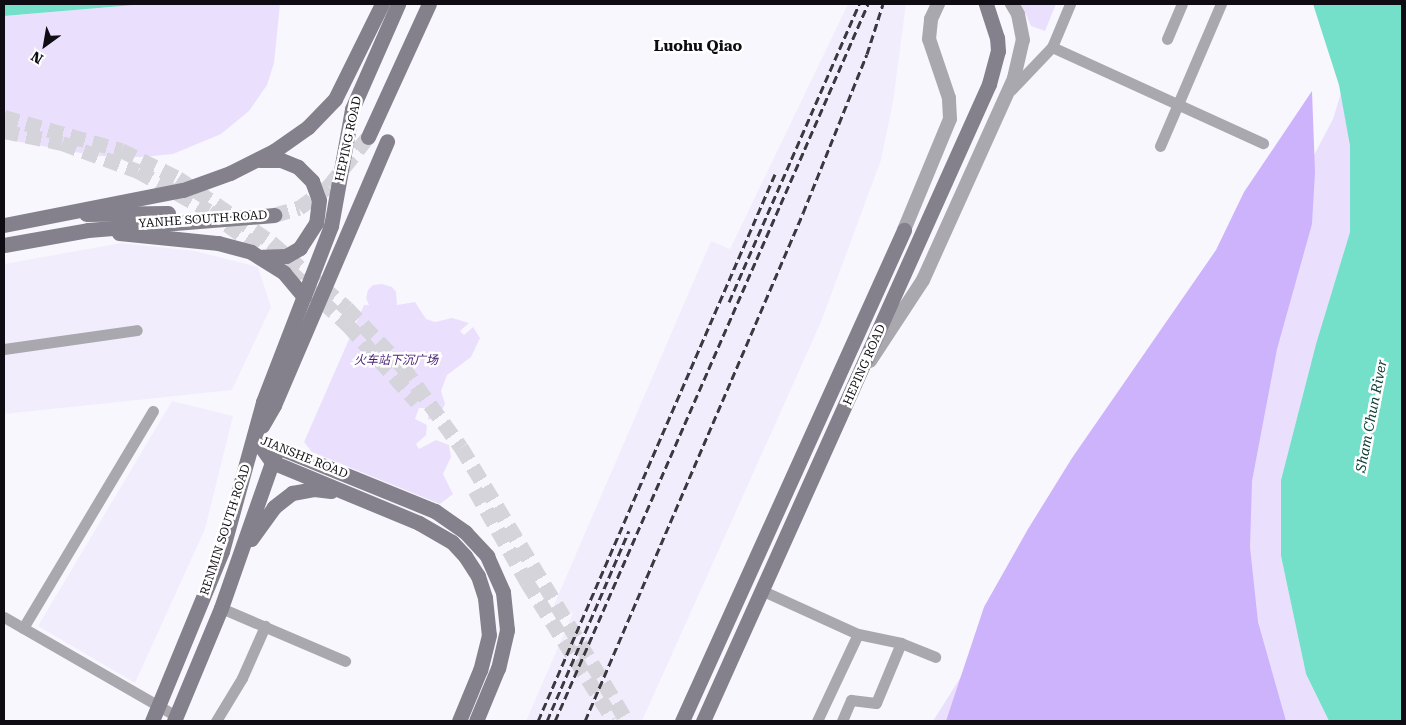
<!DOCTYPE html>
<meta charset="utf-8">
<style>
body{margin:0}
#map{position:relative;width:1406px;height:725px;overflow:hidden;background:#f9f7fe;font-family:"Roboto Serif","Noto Sans SC",serif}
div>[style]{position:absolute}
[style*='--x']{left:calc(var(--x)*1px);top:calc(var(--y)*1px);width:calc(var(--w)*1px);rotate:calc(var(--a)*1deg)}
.built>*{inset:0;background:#f2edfc}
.green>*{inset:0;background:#eae0fd}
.forest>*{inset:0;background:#cdb3fc}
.water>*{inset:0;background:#74e0ca}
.secondary-tunnel>*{height:15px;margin-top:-7.5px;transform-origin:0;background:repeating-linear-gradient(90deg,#d6d4db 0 15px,transparent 0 23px)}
.trunk-tunnel>*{height:15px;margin-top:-7.5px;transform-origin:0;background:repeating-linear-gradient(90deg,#d6d4db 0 15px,transparent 0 23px)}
.minor>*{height:11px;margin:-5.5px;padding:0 5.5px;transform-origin:5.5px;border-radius:5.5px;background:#aaa8af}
.tertiary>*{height:14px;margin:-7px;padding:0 7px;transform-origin:7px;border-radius:7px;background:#aaa8af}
.secondary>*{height:15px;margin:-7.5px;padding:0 7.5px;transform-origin:7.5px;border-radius:7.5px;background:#85818c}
.rail>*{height:3px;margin-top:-1.5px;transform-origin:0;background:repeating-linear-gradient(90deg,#3b393f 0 8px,transparent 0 12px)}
span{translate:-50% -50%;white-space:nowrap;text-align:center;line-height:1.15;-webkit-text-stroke:5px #fff;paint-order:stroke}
.street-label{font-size:12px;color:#0f0d13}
.park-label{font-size:12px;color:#461f72;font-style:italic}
.water-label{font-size:14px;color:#0e4038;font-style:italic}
.quarter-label{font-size:15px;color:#0f0d13;font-weight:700}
.frame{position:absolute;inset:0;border:5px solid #0f0d13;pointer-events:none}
.north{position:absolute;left:20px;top:20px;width:50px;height:50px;-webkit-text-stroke:4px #fff;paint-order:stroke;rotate:212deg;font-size:14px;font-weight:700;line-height:20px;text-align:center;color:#0f0d13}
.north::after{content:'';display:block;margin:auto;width:18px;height:22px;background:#0f0d13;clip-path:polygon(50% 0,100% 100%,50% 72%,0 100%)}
</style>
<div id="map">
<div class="built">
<div style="clip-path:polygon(848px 4px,906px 4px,893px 102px,881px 160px,821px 322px,642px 721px,526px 721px,573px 613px,554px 605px,711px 241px,730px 249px)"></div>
<div style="clip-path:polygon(121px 243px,195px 251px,258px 267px,271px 307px,232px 390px,4px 414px,4px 264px)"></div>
<div style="clip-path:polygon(172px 401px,233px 416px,205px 529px,135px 683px,38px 626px)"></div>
</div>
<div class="green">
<div style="clip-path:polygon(146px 4px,280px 4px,274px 63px,267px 85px,249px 111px,221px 134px,173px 154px,142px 157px,97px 156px,4px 139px,4px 16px)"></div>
<div style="clip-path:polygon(1016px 4px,1056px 4px,1045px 31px,1031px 26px,1024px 10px)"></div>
<div style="clip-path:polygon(1341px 93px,1350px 146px,1350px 232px,1316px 344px,1281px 480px,1281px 556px,1306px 674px,1329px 721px,933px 721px,1024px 577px,1272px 235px,1333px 119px)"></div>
<div style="clip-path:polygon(382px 284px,392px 287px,396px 292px,397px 305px,415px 302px,426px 319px,435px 322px,452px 318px,469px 323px,460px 331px,464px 335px,473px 327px,480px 338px,471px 357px,447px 375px,441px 391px,445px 404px,438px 417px,428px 420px,429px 408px,419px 408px,415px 419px,427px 425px,426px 435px,416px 444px,419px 449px,436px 440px,449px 445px,451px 457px,443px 474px,453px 494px,440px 504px,312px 452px,304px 442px,364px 305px,369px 305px,366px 298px,368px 290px,373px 285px)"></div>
</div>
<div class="forest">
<div style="clip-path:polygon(1312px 91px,1315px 172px,1312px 224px,1277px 349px,1252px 481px,1250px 547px,1258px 622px,1286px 721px,946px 721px,984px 607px,1028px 529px,1072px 458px,1216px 250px,1244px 192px)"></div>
</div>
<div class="water">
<div style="clip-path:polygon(4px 4px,146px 4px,4px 16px)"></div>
<div style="clip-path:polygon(1313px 4px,1402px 4px,1402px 721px,1329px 721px,1306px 674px,1281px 556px,1281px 480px,1316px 344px,1350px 232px,1350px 146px,1339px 85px)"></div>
</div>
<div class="secondary-tunnel">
<div style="--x:274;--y:215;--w:26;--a:-16"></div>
<div style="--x:299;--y:208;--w:37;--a:-36"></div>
<div style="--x:329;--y:186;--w:63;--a:-51.5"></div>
</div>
<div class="trunk-tunnel">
<div style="--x:4;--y:117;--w:122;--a:15.8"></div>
<div style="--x:121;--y:150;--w:64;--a:26.2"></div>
<div style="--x:178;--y:178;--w:113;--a:34.5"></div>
<div style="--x:271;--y:242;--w:101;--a:41"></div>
<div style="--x:347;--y:308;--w:81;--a:46.5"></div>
<div style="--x:403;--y:367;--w:99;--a:54.1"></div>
<div style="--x:461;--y:447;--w:320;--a:58.8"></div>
<div style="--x:4;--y:131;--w:59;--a:11.7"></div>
<div style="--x:62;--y:143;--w:81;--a:20.2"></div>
<div style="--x:138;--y:171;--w:81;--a:29.4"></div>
<div style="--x:209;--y:211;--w:99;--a:36.4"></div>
<div style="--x:289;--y:270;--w:81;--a:43"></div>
<div style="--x:348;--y:325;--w:103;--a:48.1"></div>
<div style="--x:475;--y:490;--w:106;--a:60.5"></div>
<div style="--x:527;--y:582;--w:162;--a:57.9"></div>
</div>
<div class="minor">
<div style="--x:1167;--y:39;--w:38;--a:-67"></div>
<div style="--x:1052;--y:47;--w:232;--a:24.5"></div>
<div style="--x:1011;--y:90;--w:59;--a:-46.4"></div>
<div style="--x:1052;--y:47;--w:47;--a:-67.3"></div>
<div style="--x:1160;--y:146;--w:155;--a:-66.8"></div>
<div style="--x:4;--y:349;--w:134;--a:-8.1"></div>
<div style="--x:763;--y:591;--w:104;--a:24.4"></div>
<div style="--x:858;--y:634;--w:44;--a:11.8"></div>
<div style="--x:901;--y:643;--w:37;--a:22"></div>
<div style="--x:221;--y:608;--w:135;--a:23.1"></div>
<div style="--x:4;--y:617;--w:198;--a:29.9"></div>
<div style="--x:23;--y:628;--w:253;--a:-59.1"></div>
<div style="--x:216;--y:721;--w:50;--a:-58.8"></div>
<div style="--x:242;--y:678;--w:57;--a:-66.1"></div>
<div style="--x:817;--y:721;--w:96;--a:-64.8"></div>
<div style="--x:842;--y:721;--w:23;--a:-67"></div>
<div style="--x:851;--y:700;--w:25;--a:7"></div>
<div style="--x:876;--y:703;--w:65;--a:-67.4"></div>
</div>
<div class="tertiary">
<div style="--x:904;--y:230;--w:120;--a:-67.5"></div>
<div style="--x:950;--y:119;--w:21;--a:-93"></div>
<div style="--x:949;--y:98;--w:62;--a:-108.7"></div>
<div style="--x:929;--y:39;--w:20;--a:-84"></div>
<div style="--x:931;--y:19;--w:17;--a:-65"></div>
<div style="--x:870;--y:361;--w:97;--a:-56.8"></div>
<div style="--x:923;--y:280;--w:222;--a:-65.7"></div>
<div style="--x:1014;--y:78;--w:39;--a:-77"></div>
<div style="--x:1023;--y:40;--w:26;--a:-101"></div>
<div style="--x:1018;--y:14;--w:12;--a:-121"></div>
</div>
<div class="secondary">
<div style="--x:368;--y:137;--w:146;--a:-65.4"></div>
<div style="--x:260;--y:160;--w:21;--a:0"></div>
<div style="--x:281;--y:160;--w:18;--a:22"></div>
<div style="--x:298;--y:167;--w:20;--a:45"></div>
<div style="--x:312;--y:181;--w:20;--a:70"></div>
<div style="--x:319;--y:200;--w:23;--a:97"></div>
<div style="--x:316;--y:223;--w:30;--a:123"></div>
<div style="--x:300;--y:248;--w:16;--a:150"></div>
<div style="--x:286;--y:256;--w:24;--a:178"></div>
<div style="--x:86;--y:214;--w:82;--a:-0.7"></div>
<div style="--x:4;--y:225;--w:182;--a:-11.1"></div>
<div style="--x:183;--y:190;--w:50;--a:-19.9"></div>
<div style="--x:230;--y:173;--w:49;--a:-26.6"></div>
<div style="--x:274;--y:151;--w:42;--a:-35.2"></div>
<div style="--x:308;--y:127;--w:39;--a:-46"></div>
<div style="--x:335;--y:99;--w:106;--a:-63.7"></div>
<div style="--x:119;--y:233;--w:100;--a:5.8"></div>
<div style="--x:218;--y:243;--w:34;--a:15"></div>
<div style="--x:251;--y:252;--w:39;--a:32"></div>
<div style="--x:284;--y:273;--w:31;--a:50"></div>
<div style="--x:4;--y:245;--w:85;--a:-10.1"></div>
<div style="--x:88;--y:230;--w:187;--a:-4.6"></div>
<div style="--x:262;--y:426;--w:24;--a:-60"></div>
<div style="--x:274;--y:405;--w:287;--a:-66.8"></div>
<div style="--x:255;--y:438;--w:194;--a:22.1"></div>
<div style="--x:435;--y:511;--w:37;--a:35"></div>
<div style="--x:465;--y:532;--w:33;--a:47"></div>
<div style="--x:487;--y:556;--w:39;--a:66"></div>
<div style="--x:503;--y:592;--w:38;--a:84"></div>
<div style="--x:507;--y:630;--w:39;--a:103"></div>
<div style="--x:498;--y:668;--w:57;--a:112.5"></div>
<div style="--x:255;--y:438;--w:29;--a:55"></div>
<div style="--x:272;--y:462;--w:159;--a:22.5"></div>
<div style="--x:419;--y:523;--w:38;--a:30"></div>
<div style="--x:452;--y:542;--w:19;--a:47"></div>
<div style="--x:465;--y:556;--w:24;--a:57"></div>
<div style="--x:478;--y:576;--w:23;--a:72"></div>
<div style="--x:485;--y:598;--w:37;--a:84"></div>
<div style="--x:489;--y:635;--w:36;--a:104"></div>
<div style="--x:480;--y:670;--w:55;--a:112.4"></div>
<div style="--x:251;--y:539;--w:39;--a:-54"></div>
<div style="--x:274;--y:507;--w:23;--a:-38"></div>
<div style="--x:292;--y:493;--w:22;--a:-10"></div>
<div style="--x:314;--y:489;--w:17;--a:7"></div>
<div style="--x:152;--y:721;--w:184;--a:-67.6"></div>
<div style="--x:222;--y:551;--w:155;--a:-74.6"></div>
<div style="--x:263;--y:402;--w:189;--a:-68.9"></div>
<div style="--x:331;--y:226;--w:119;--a:-79.8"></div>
<div style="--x:352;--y:109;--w:115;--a:-66.3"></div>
<div style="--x:174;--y:721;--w:122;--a:-67.4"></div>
<div style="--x:221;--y:608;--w:163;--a:-70.7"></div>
<div style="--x:682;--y:721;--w:539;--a:-65.67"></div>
<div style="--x:703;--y:721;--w:698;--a:-65.82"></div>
<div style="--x:989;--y:84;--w:34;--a:-75"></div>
<div style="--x:998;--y:51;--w:13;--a:-94"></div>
<div style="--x:997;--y:38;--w:36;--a:-108"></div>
</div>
<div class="rail">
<div style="--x:729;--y:302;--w:325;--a:-66.4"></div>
<div style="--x:538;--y:721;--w:596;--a:-66.57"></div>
<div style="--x:547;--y:721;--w:207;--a:-66.7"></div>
<div style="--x:555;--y:721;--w:782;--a:-66.42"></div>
<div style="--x:585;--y:721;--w:553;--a:-66.77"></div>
<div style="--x:803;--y:213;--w:171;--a:-68.1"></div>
<div style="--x:867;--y:54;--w:52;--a:-72.3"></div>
</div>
<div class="street-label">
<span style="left:349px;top:139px;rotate:-78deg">HEPING ROAD</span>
<span style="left:203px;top:220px;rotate:-4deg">YANHE SOUTH ROAD</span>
<span style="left:865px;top:365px;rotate:-66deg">HEPING ROAD</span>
<span style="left:304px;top:458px;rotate:22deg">JIANSHE ROAD</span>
<span style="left:226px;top:530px;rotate:-72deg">RENMIN SOUTH ROAD</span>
</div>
<div class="park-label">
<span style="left:396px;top:361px">火车站下沉广场</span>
</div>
<div class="water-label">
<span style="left:1371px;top:416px;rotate:-79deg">Sham Chun River</span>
</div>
<div class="quarter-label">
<span style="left:698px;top:47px">Luohu Qiao</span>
</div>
<div class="frame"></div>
<div class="north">N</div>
</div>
